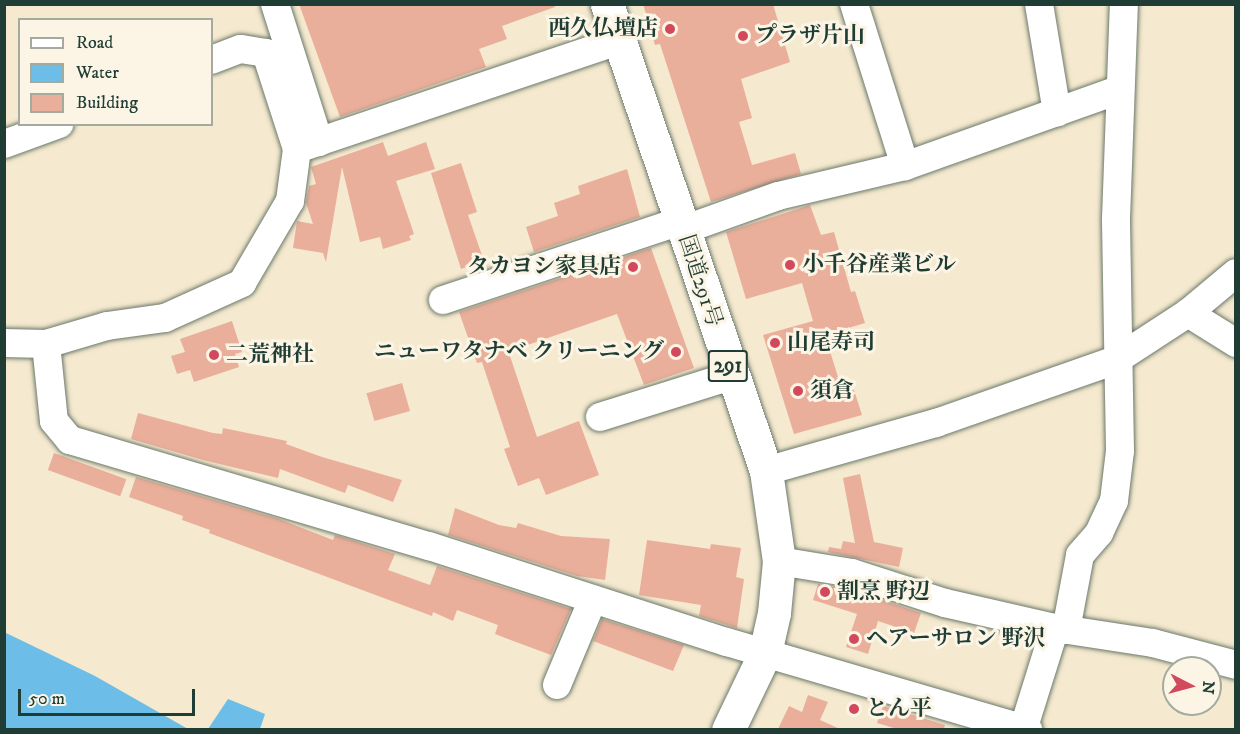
<!DOCTYPE html>
<meta charset="utf-8">
<style>
body{margin:0}
#map{position:relative;width:1240px;height:734px;overflow:hidden;background:#f5e9cf;font-family:"IM FELL DW Pica","Noto Serif JP",serif}
div>[style]{position:absolute}
[style*='--x']{left:calc(var(--x)*1px);top:calc(var(--y)*1px);width:calc(var(--w)*1px);rotate:calc(var(--a)*1deg)}
.water>*{inset:0;background:#6cbde7}
.building>*{inset:0;background:#eaaf9b;transform-origin:0 0}
.roads{filter:drop-shadow(0 0 2px #6a796a) drop-shadow(0 0 2px #6a796a)}
.minor>*{height:28px;margin:-14px;padding:0 14px;transform-origin:14px;border-radius:14px;background:#fff}
.highway>*{height:33px;margin:-16.5px;padding:0 16.5px;transform-origin:16.5px;border-radius:16.5px;background:#fff}
.dots>*{width:16px;height:16px;translate:-50% -50%;box-sizing:border-box;border:3px solid #fcf5e5;border-radius:50%}
span{translate:-50% -50%;white-space:nowrap;text-align:center;line-height:1.15;-webkit-text-stroke:6px #fcf5e5;paint-order:stroke}
.shield-label span{padding:2px 4px;background:#fcf5e5;border:2px solid;border-radius:4px;-webkit-text-stroke-width:0}
.shield-label{font-size:21px;color:#1f3d34;font-weight:700}
.poi-label{font-size:22px;color:#1f3d34;font-weight:700}
.right{translate:-100% -50%;text-align:right}
.left{translate:0 -50%;text-align:left}
.street-label{font-size:22px;color:#1f3d34}
.frame{position:absolute;inset:0;border:6px solid #1f3d34;pointer-events:none}
.legend{position:absolute;left:18px;top:18px;width:195px;height:108px;box-sizing:border-box;background:#fcf5e5;border:2px solid #a4ab9e;margin:0;padding:8px 10px;list-style:none;font-size:18px;color:#1f3d34}
.legend li{display:flex;align-items:center;gap:12px;height:30px}
.legend b{width:30px;border:2px solid #a4ab9e}
.north{position:absolute;left:1162px;top:656px;width:60px;height:60px;box-sizing:border-box;background:#fcf5e5;border:2px solid #a4ab9e;border-radius:50%;rotate:96deg;font-size:16px;font-weight:700;line-height:24px;text-align:center;color:#1f3d34}
.north::after{content:'';display:block;margin:auto;width:21px;height:27px;background:#d1495b;clip-path:polygon(50% 0,100% 100%,50% 72%,0 100%)}
.scale{position:absolute;left:18px;top:689px;width:177px;height:27px;box-sizing:border-box;border:3px solid #1f3d34;border-top:0;padding-left:8px;font-size:18px;line-height:21px;white-space:nowrap;color:#1f3d34;-webkit-text-stroke:4px #fcf5e5;paint-order:stroke}
</style>
<div id="map">
<div class="water">
<div style="clip-path:polygon(4px 632px,95px 676px,188px 729px,5px 729px)"></div>
<div style="clip-path:polygon(228px 699px,265px 714px,260px 729px,208px 729px)"></div>
</div>
<div class="building">
<div style="clip-path:polygon(299px 4px,554px 4px,555px 7px,502px 26px,507px 39px,479px 49px,486px 67px,340px 117px)"></div>
<div style="clip-path:polygon(643px 4px,773px 4px,790px 62px,741px 79px,752px 118px,739px 122px,752px 165px,795px 153px,801px 174px,711px 202px,660px 44px,655px 45px)"></div>
<div style="clip-path:polygon(383px 142px,388px 156px,426px 142px,435px 169px,396px 181px,414px 234px,409px 236px,411px 240px,383px 249px,380px 237px,360px 242px,342px 167px,326px 262px,323px 253px,293px 248px,297px 221px,313px 224px,306px 203px,309px 186px,316px 184px,311px 167px)"></div>
<div style="clip-path:polygon(461px 163px,477px 212px,468px 215px,484px 261px,461px 269px,431px 173px)"></div>
<div style="clip-path:polygon(627px 169px,640px 217px,534px 252px,526px 227px,558px 216px,554px 203px,580px 194px,578px 186px)"></div>
<div style="clip-path:polygon(810px 205px,821px 235px,834px 232px,851px 292px,855px 291px,865px 323px,825px 335px,842px 390px,853px 387px,862px 415px,794px 434px,763px 335px,813px 321px,802px 283px,746px 299px,726px 232px)"></div>
<div style="clip-path:polygon(651px 248px,694px 368px,644px 385px,617px 314px,513px 350px,509px 353px,537px 437px,579px 421px,599px 475px,546px 495px,539px 478px,518px 486px,504px 449px,510px 447px,482px 362px,477px 363px,459px 312px)"></div>
<div style="clip-path:polygon(232px 321px,242px 352px,235px 354px,239px 367px,194px 382px,190px 370px,177px 374px,171px 356px,185px 352px,180px 339px)"></div>
<div style="left:402px;top:383px;width:29px;height:37px;rotate:74deg"></div>
<div style="clip-path:polygon(138px 413px,213px 433px,222px 434px,223px 428px,287px 441px,286px 444px,322px 457px,402px 480px,393px 502px,348px 485px,345px 493px,280px 469px,278px 478px,203px 460px,131px 439px)"></div>
<div style="left:54px;top:453px;width:77px;height:18px;rotate:20deg"></div>
<div style="clip-path:polygon(860px 474px,874px 542px,903px 548px,899px 567px,828px 552px,829px 547px,841px 549px,843px 541px,855px 543px,843px 478px)"></div>
<div style="clip-path:polygon(136px 477px,279px 519px,333px 540px,335px 535px,395px 554px,388px 570px,430px 585px,437px 566px,571px 609px,551px 655px,495px 634px,498px 625px,457px 610px,453px 621px,433px 612px,432px 616px,209px 533px,210px 530px,182px 520px,183px 516px,129px 497px)"></div>
<div style="clip-path:polygon(455px 508px,499px 525px,516px 528px,518px 523px,561px 536px,610px 539px,605px 580px,577px 576px,448px 535px)"></div>
<div style="clip-path:polygon(647px 540px,710px 549px,711px 544px,741px 548px,736px 577px,744px 579px,737px 628px,699px 616px,701px 605px,639px 595px)"></div>
<div style="clip-path:polygon(818px 584px,848px 589px,921px 613px,914px 633px,878px 621px,868px 654px,846px 647px,857px 614px,813px 600px)"></div>
<div style="clip-path:polygon(602px 619px,684px 645px,673px 671px,593px 641px)"></div>
<div style="clip-path:polygon(808px 695px,828px 702px,820px 720px,840px 729px,778px 729px,789px 706px,802px 712px)"></div>
<div style="clip-path:polygon(883px 706px,945px 725px,944px 729px,897px 729px,877px 723px)"></div>
</div>
<div class="roads">
<div class="minor">
<div style="--x:275;--y:4;--w:145;--a:72.3"></div>
<div style="--x:854;--y:4;--w:170;--a:72.5"></div>
<div style="--x:1039;--y:4;--w:110;--a:80.6"></div>
<div style="--x:4;--y:144;--w:59;--a:-20"></div>
<div style="--x:297;--y:149;--w:341;--a:-18.6"></div>
<div style="--x:683;--y:230;--w:101;--a:-19.7"></div>
<div style="--x:778;--y:196;--w:130;--a:-13.3"></div>
<div style="--x:905;--y:166;--w:226;--a:-19.6"></div>
<div style="--x:443;--y:300;--w:250;--a:-18.4"></div>
<div style="--x:1188;--y:313;--w:57;--a:32"></div>
<div style="--x:4;--y:343;--w:42;--a:1.4"></div>
<div style="--x:46;--y:344;--w:64;--a:-16.4"></div>
<div style="--x:107;--y:326;--w:59;--a:-7.9"></div>
<div style="--x:165;--y:318;--w:85;--a:-24.4"></div>
<div style="--x:242;--y:283;--w:95;--a:-59.7"></div>
<div style="--x:290;--y:201;--w:52;--a:-82.3"></div>
<div style="--x:297;--y:149;--w:101;--a:-107.9"></div>
<div style="--x:266;--y:53;--w:26;--a:-171"></div>
<div style="--x:240;--y:49;--w:30;--a:159"></div>
<div style="--x:46;--y:344;--w:77;--a:84.1"></div>
<div style="--x:54;--y:421;--w:25;--a:50"></div>
<div style="--x:70;--y:440;--w:374;--a:16.5"></div>
<div style="--x:429;--y:546;--w:313;--a:17.9"></div>
<div style="--x:727;--y:642;--w:314;--a:16.3"></div>
<div style="--x:600;--y:417;--w:137;--a:-17.4"></div>
<div style="--x:766;--y:471;--w:177;--a:-15.8"></div>
<div style="--x:936;--y:423;--w:191;--a:-19.3"></div>
<div style="--x:1116;--y:360;--w:86;--a:-33.1"></div>
<div style="--x:1188;--y:313;--w:62;--a:-39.8"></div>
<div style="--x:779;--y:561;--w:74;--a:9.3"></div>
<div style="--x:852;--y:573;--w:98;--a:17.9"></div>
<div style="--x:945;--y:603;--w:113;--a:12.8"></div>
<div style="--x:1055;--y:628;--w:99;--a:8.7"></div>
<div style="--x:1153;--y:643;--w:86;--a:14.8"></div>
<div style="--x:1066;--y:630;--w:76;--a:-79.4"></div>
<div style="--x:1080;--y:555;--w:29;--a:-49"></div>
<div style="--x:1099;--y:533;--w:35;--a:-65"></div>
<div style="--x:1114;--y:501;--w:50;--a:-83.2"></div>
<div style="--x:1120;--y:451;--w:232;--a:-91"></div>
<div style="--x:1116;--y:219;--w:215;--a:-87.9"></div>
<div style="--x:557;--y:685;--w:93;--a:-67.3"></div>
<div style="--x:1023;--y:730;--w:107;--a:-72.6"></div>
</div>
<div class="highway">
<div style="--x:607;--y:4;--w:493;--a:71.2"></div>
<div style="--x:766;--y:471;--w:91;--a:81.8"></div>
<div style="--x:779;--y:561;--w:52;--a:95.5"></div>
<div style="--x:774;--y:613;--w:41;--a:102.7"></div>
<div style="--x:765;--y:653;--w:85;--a:115.7"></div>
</div>
</div>
<div class="dots">
<div style="left:670px;top:29px;background:#d1495b"></div>
<div style="left:743px;top:36px;background:#d1495b"></div>
<div style="left:790px;top:265px;background:#d1495b"></div>
<div style="left:633px;top:267px;background:#d1495b"></div>
<div style="left:775px;top:343px;background:#d1495b"></div>
<div style="left:676px;top:352px;background:#d1495b"></div>
<div style="left:214px;top:355px;background:#d1495b"></div>
<div style="left:798px;top:391px;background:#d1495b"></div>
<div style="left:825px;top:592px;background:#d1495b"></div>
<div style="left:854px;top:639px;background:#d1495b"></div>
<div style="left:854px;top:709px;background:#d1495b"></div>
</div>
<div class="shield-label">
<span style="left:728px;top:366px">291</span>
</div>
<div class="poi-label">
<span class="right" style="left:658px;top:29px">西久仏壇店</span>
<span class="left" style="left:755px;top:36px">プラザ片山</span>
<span class="left" style="left:802px;top:265px">小千谷産業ビル</span>
<span class="right" style="left:621px;top:267px">タカヨシ家具店</span>
<span class="left" style="left:787px;top:343px">山尾寿司</span>
<span class="right" style="left:664px;top:352px">ニューワタナベ クリーニング</span>
<span class="left" style="left:226px;top:355px">二荒神社</span>
<span class="left" style="left:810px;top:391px">須倉</span>
<span class="left" style="left:837px;top:592px">割烹 野辺</span>
<span class="left" style="left:866px;top:639px">ヘアーサロン 野沢</span>
<span class="left" style="left:866px;top:709px">とん平</span>
</div>
<div class="street-label">
<span style="left:700px;top:281px;rotate:72deg">国道291号</span>
</div>
<div class="frame"></div>
<ul class="legend">
<li><b style="height:8px;background:#fff"></b>Road</li>
<li><b style="height:16px;background:#6cbde7"></b>Water</li>
<li><b style="height:16px;background:#eaaf9b"></b>Building</li>
</ul>
<div class="north">N</div>
<div class="scale">50 m</div>
</div>
